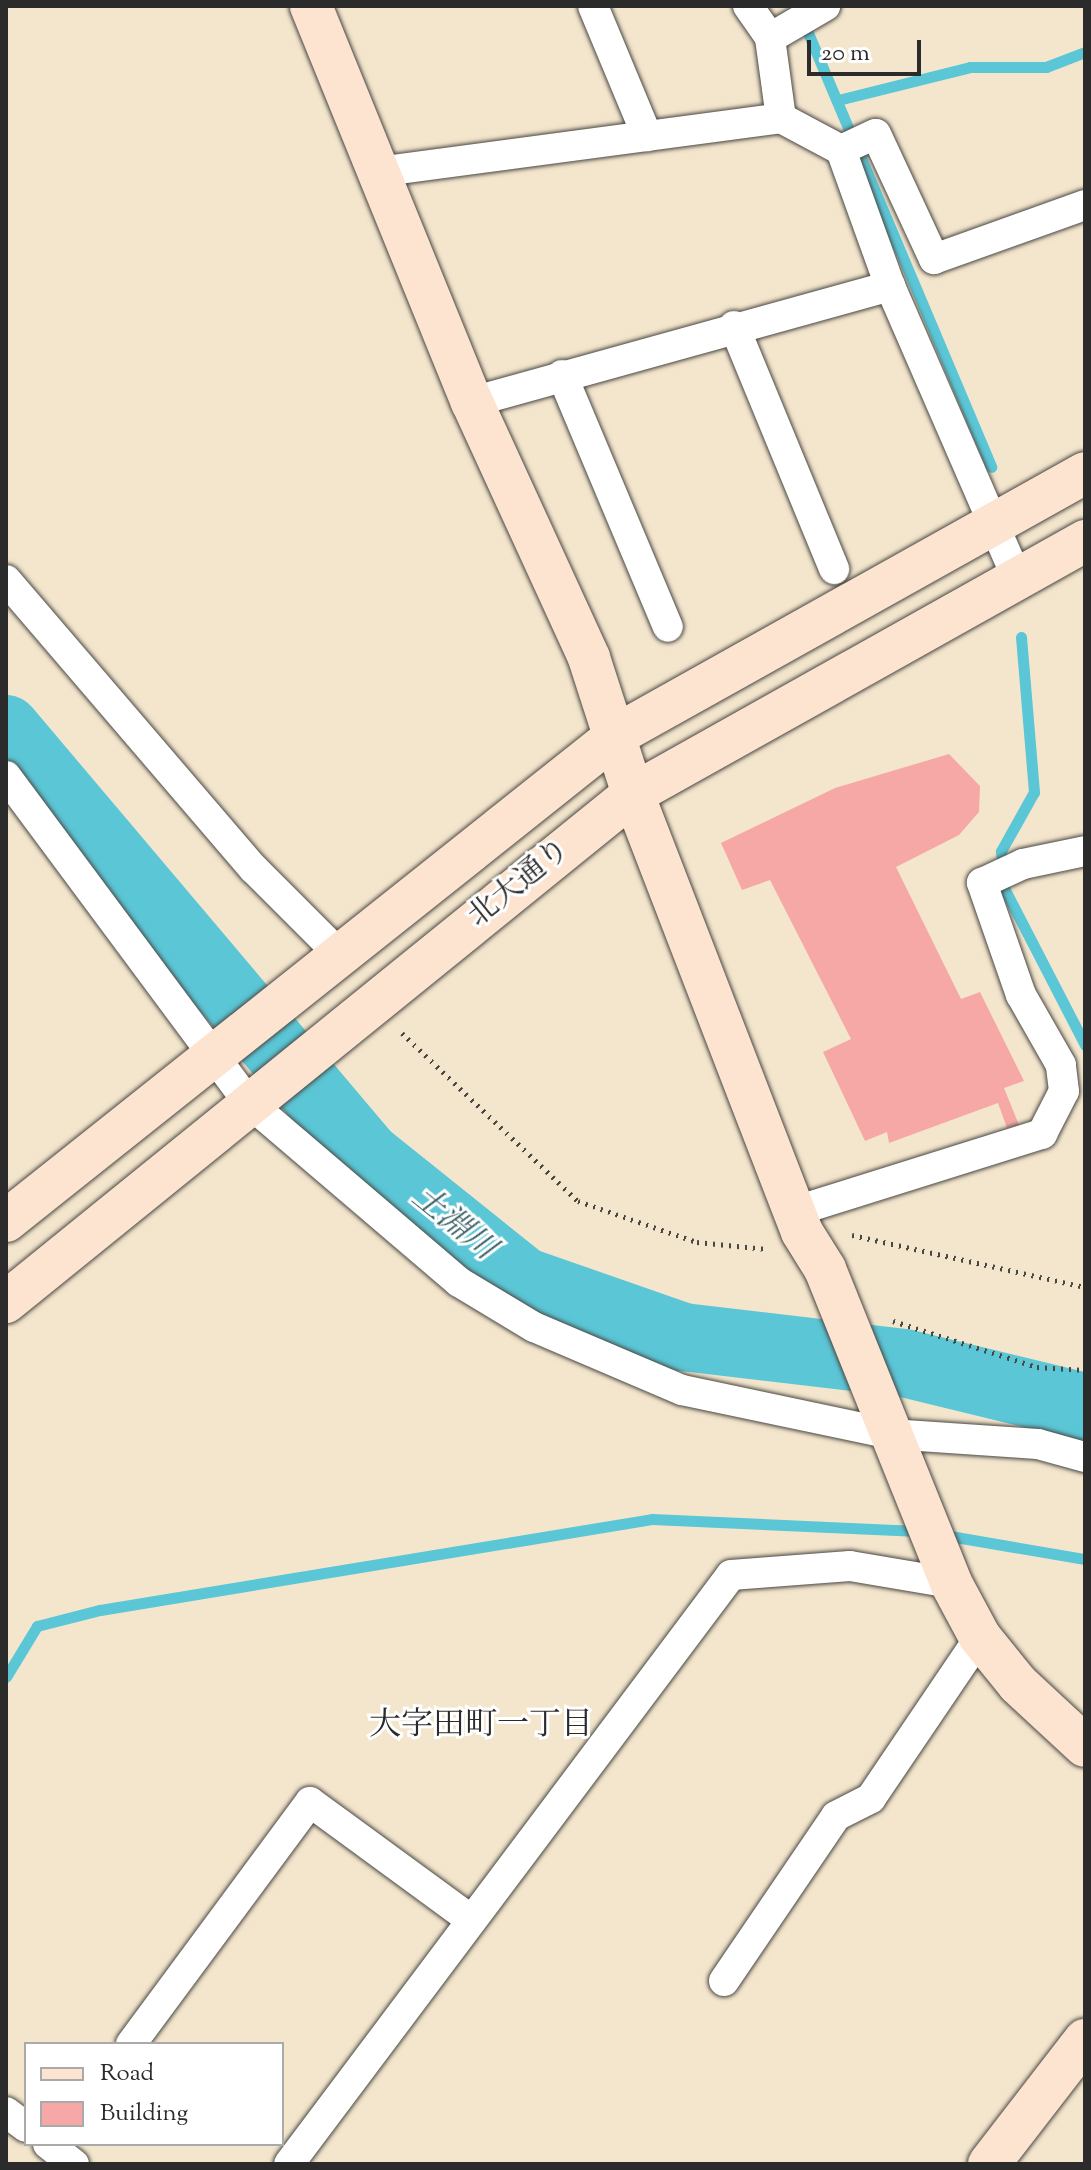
<!DOCTYPE html>
<meta charset="utf-8">
<style>
body{margin:0}
#map{position:relative;width:1091px;height:2170px;overflow:hidden;background:#f4e6cd;font-family:"Sorts Mill Goudy","Noto Serif JP",serif}
div>[style]{position:absolute}
[style*='--x']{left:calc(var(--x)*1px);top:calc(var(--y)*1px);width:calc(var(--w)*1px);rotate:calc(var(--a)*1deg)}
.stream>*{height:11px;margin:-5.5px;padding:0 5.5px;transform-origin:5.5px;border-radius:5.5px;background:#5bc6d6}
.river>*{height:68px;margin:-34px;padding:0 34px;transform-origin:34px;border-radius:34px;background:#5bc6d6}
.building>*{inset:0;background:#f6a8a7}
.path>*{height:5px;margin-top:-2.5px;transform-origin:0;background:repeating-linear-gradient(90deg,#494743 0 2px,transparent 0 8px)}
.roads{filter:drop-shadow(0 0 2px #494743) drop-shadow(0 0 2px #494743)}
.street>*{height:30px;margin:-15px;padding:0 15px;transform-origin:15px;border-radius:15px;background:#fff}
.secondary>*{height:42px;margin:-21px;padding:0 21px;transform-origin:21px;border-radius:21px;background:#fde4d1}
span{translate:-50% -50%;white-space:nowrap;text-align:center;line-height:1.15;-webkit-text-stroke:6px #fff;paint-order:stroke}
.street-label{font-size:30px;color:#2b2b2b}
.water-label{font-size:32px;color:#3c6167;font-style:italic}
.neighbourhood-label{font-size:32px;color:#2b2b2b}
.frame{position:absolute;inset:0;border:8px solid #2b2b2b;pointer-events:none}
.legend{position:absolute;left:24px;top:2042px;width:260px;height:104px;box-sizing:border-box;background:#fff;border:2px solid #aaa;margin:0;padding:10px 14px;list-style:none;font-size:24px;color:#2b2b2b}
.legend li{display:flex;align-items:center;gap:16px;height:40px}
.legend b{width:40px;border:2px solid #aaa}
.scale{position:absolute;left:807px;top:40px;width:114px;height:36px;box-sizing:border-box;border:4px solid #2b2b2b;border-top:0;padding-left:10px;font-size:24px;line-height:28px;white-space:nowrap;color:#2b2b2b;-webkit-text-stroke:6px #fff;paint-order:stroke}
</style>
<div id="map">
<div class="stream">
<div style="--x:803;--y:21;--w:484;--a:67.1"></div>
<div style="--x:838;--y:100;--w:136;--a:-14"></div>
<div style="--x:970;--y:67;--w:76;--a:0"></div>
<div style="--x:1046;--y:67;--w:42;--a:-21"></div>
<div style="--x:1021;--y:637;--w:156;--a:85.2"></div>
<div style="--x:1034;--y:792;--w:68;--a:119.2"></div>
<div style="--x:1001;--y:851;--w:37;--a:85"></div>
<div style="--x:1004;--y:888;--w:177;--a:62.7"></div>
<div style="--x:944;--y:1535;--w:143;--a:9.7"></div>
<div style="--x:6;--y:1677;--w:60;--a:-58.7"></div>
<div style="--x:37;--y:1626;--w:65;--a:-14.3"></div>
<div style="--x:100;--y:1610;--w:559;--a:-9.36"></div>
<div style="--x:652;--y:1519;--w:267;--a:2.6"></div>
</div>
<div class="river">
<div style="--x:6;--y:729;--w:559;--a:49.79"></div>
<div style="--x:367;--y:1156;--w:200;--a:38.7"></div>
<div style="--x:523;--y:1281;--w:170;--a:19.3"></div>
<div style="--x:683;--y:1337;--w:223;--a:6.7"></div>
<div style="--x:904;--y:1363;--w:186;--a:13.7"></div>
</div>
<div class="building">
<div style="clip-path:polygon(949px 754px,980px 786px,979px 812px,959px 835px,896px 867px,961px 999px,980px 992px,1024px 1081px,1004px 1088px,1019px 1125px,1007px 1128px,998px 1103px,889px 1143px,887px 1132px,865px 1141px,823px 1052px,851px 1039px,770px 880px,742px 890px,721px 843px,835px 788px)"></div>
</div>
<div class="path">
<div style="--x:402;--y:1033;--w:243;--a:43.7"></div>
<div style="--x:578;--y:1201;--w:126;--a:19"></div>
<div style="--x:697;--y:1242;--w:69;--a:5.8"></div>
<div style="--x:852;--y:1235;--w:239;--a:12.6"></div>
<div style="--x:893;--y:1321;--w:151;--a:17.7"></div>
<div style="--x:1037;--y:1367;--w:48;--a:3.6"></div>
</div>
<div class="roads">
<div class="street">
<div style="--x:593;--y:6;--w:141;--a:67.4"></div>
<div style="--x:748;--y:6;--w:39;--a:55"></div>
<div style="--x:770;--y:38;--w:81;--a:82.2"></div>
<div style="--x:770;--y:38;--w:64;--a:-30.2"></div>
<div style="--x:841;--y:150;--w:38;--a:-25"></div>
<div style="--x:876;--y:134;--w:138;--a:65.1"></div>
<div style="--x:934;--y:259;--w:160;--a:-19.7"></div>
<div style="--x:377;--y:172;--w:408;--a:-7.6"></div>
<div style="--x:781;--y:118;--w:68;--a:28.1"></div>
<div style="--x:841;--y:150;--w:145;--a:70.2"></div>
<div style="--x:890;--y:286;--w:321;--a:66.5"></div>
<div style="--x:734;--y:326;--w:263;--a:67.6"></div>
<div style="--x:562;--y:375;--w:273;--a:67.2"></div>
<div style="--x:472;--y:402;--w:434;--a:-15.5"></div>
<div style="--x:6;--y:580;--w:381;--a:49.4"></div>
<div style="--x:254;--y:869;--w:117;--a:45"></div>
<div style="--x:6;--y:776;--w:405;--a:53.4"></div>
<div style="--x:247;--y:1101;--w:279;--a:40.5"></div>
<div style="--x:459;--y:1282;--w:87;--a:31"></div>
<div style="--x:534;--y:1327;--w:161;--a:23.1"></div>
<div style="--x:682;--y:1390;--w:213;--a:11.9"></div>
<div style="--x:890;--y:1434;--w:148;--a:3.9"></div>
<div style="--x:1038;--y:1444;--w:49;--a:15.5"></div>
<div style="--x:799;--y:1210;--w:255;--a:-17.4"></div>
<div style="--x:1042;--y:1134;--w:48;--a:-62.9"></div>
<div style="--x:1064;--y:1091;--w:26;--a:-97"></div>
<div style="--x:1061;--y:1065;--w:81;--a:-119.7"></div>
<div style="--x:1021;--y:995;--w:119;--a:-109.2"></div>
<div style="--x:982;--y:883;--w:45;--a:-24.9"></div>
<div style="--x:1023;--y:864;--w:63;--a:-11.8"></div>
<div style="--x:724;--y:1981;--w:199;--a:-55.8"></div>
<div style="--x:836;--y:1816;--w:39;--a:-27"></div>
<div style="--x:871;--y:1798;--w:194;--a:-55.9"></div>
<div style="--x:131;--y:2044;--w:301;--a:-53.5"></div>
<div style="--x:310;--y:1802;--w:198;--a:36.2"></div>
<div style="--x:6;--y:2112;--w:25;--a:37"></div>
<div style="--x:48;--y:2144;--w:33;--a:38"></div>
<div style="--x:289;--y:2164;--w:736;--a:-53.11"></div>
<div style="--x:731;--y:1575;--w:119;--a:-4.3"></div>
<div style="--x:850;--y:1566;--w:102;--a:9.6"></div>
</div>
<div class="secondary">
<div style="--x:311;--y:6;--w:427;--a:67.9"></div>
<div style="--x:472;--y:402;--w:281;--a:65.4"></div>
<div style="--x:589;--y:658;--w:143;--a:72.1"></div>
<div style="--x:633;--y:794;--w:469;--a:68.9"></div>
<div style="--x:802;--y:1232;--w:44;--a:58.1"></div>
<div style="--x:825;--y:1269;--w:338;--a:68.1"></div>
<div style="--x:951;--y:1583;--w:61;--a:61.8"></div>
<div style="--x:980;--y:1637;--w:60;--a:51"></div>
<div style="--x:1018;--y:1684;--w:91;--a:42.8"></div>
<div style="--x:6;--y:1221;--w:782;--a:-38.51"></div>
<div style="--x:618;--y:734;--w:535;--a:-29.2"></div>
<div style="--x:6;--y:1302;--w:807;--a:-39.01"></div>
<div style="--x:633;--y:794;--w:518;--a:-29.24"></div>
<div style="--x:989;--y:2164;--w:157;--a:-52.3"></div>
</div>
</div>
<div class="street-label">
<span style="left:520px;top:884px;rotate:-39deg">北大通り</span>
</div>
<div class="water-label">
<span style="left:453px;top:1224px;rotate:39deg">土淵川</span>
</div>
<div class="neighbourhood-label">
<span style="left:481px;top:1726px">大字田町一丁目</span>
</div>
<div class="frame"></div>
<ul class="legend">
<li><b style="height:10px;background:#fde4d1"></b>Road</li>
<li><b style="height:22px;background:#f6a8a7"></b>Building</li>
</ul>
<div class="scale">20 m</div>
</div>
